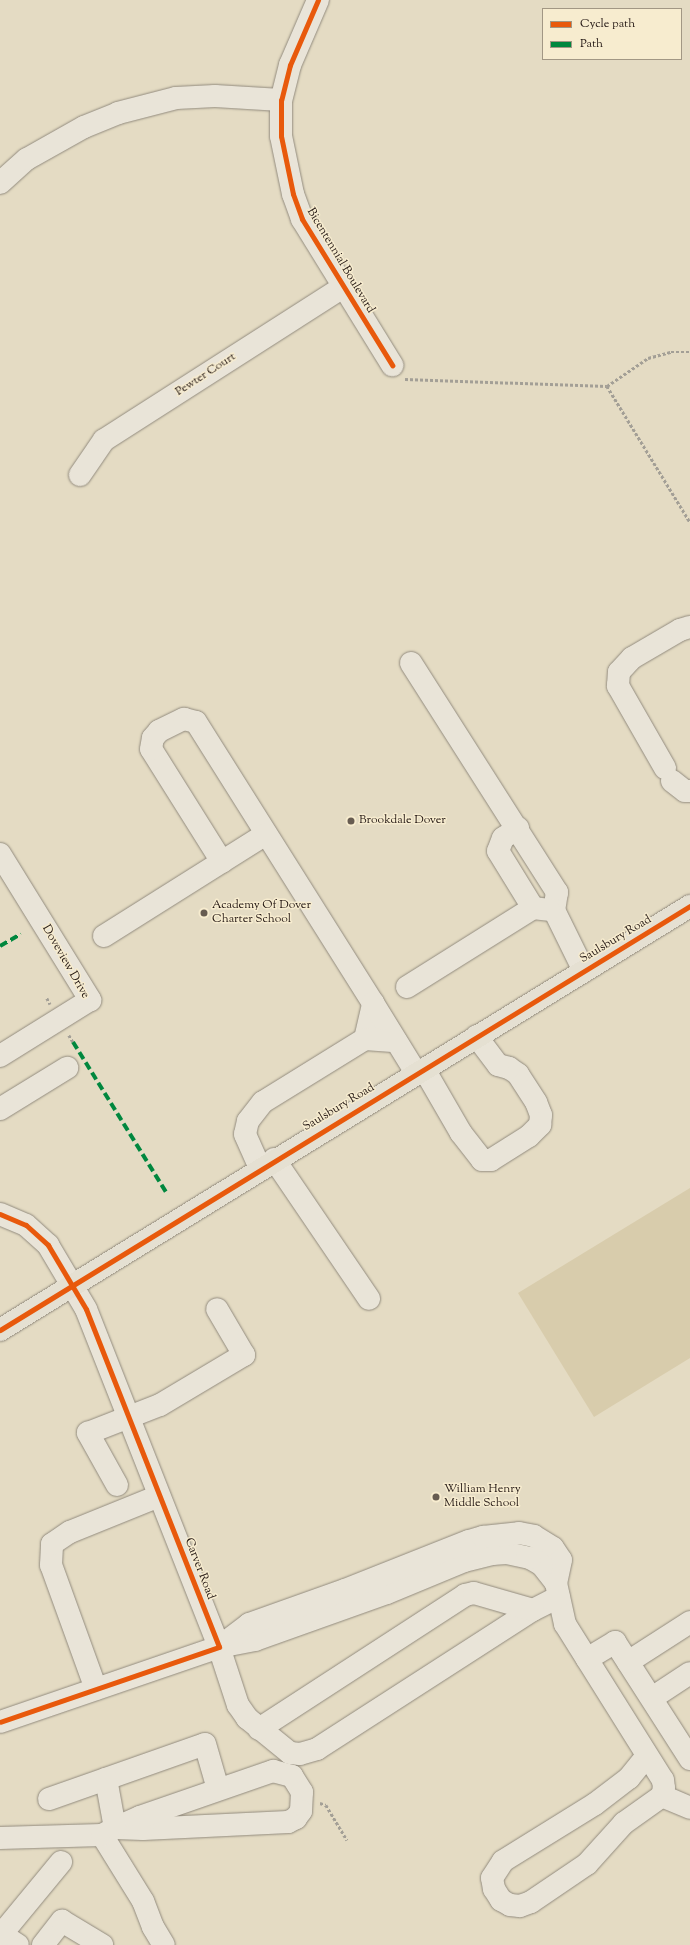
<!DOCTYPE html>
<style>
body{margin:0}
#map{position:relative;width:690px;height:1945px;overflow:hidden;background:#e4dbc3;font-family:"Sorts Mill Goudy",serif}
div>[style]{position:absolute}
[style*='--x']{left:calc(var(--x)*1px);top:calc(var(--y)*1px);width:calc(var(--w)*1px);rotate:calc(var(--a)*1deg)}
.green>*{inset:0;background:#d8ccac}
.path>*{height:2.5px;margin-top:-1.25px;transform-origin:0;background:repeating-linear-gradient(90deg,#a39f96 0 3px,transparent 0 5px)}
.roads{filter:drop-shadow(0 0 1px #928b7e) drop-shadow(0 0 1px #928b7e)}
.minor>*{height:22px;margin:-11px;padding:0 11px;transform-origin:11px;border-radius:11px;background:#e9e4d8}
.major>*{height:22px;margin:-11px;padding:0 11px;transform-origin:11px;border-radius:11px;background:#e5e0d2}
.quiet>*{height:4px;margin-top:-2px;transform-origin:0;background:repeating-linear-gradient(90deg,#00873e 0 8px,transparent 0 12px)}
.cycleway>*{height:5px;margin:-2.5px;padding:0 2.5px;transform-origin:2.5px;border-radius:2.5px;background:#e8590c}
.dots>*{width:11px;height:11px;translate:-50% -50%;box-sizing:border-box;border:2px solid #f7eccf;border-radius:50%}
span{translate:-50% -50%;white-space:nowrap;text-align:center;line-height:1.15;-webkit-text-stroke:3px #f7eccf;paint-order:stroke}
.street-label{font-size:12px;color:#231713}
.poi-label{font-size:12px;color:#231713}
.left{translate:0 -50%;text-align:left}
.legend{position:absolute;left:542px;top:8px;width:140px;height:52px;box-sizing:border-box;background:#f7eccf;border:1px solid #a29784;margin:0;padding:5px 7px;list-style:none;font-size:12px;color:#231713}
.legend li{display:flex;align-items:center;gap:8px;height:20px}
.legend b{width:20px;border:1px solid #a29784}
</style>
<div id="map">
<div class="green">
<div style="clip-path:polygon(690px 1188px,690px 1358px,594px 1417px,518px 1293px)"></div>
</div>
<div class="path">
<div style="--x:405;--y:379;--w:202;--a:2"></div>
<div style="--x:607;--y:386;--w:159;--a:58.6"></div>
<div style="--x:607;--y:386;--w:50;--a:-34.3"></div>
<div style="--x:648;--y:358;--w:24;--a:-15"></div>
<div style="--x:671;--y:352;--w:19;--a:0"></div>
<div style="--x:47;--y:998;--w:7;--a:63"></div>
<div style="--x:69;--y:1035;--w:8;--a:60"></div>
<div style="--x:320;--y:1803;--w:6;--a:18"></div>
<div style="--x:326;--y:1805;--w:41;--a:59"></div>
</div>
<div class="roads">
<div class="minor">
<div style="--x:318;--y:0;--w:71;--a:113.3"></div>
<div style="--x:290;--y:65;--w:36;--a:104"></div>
<div style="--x:281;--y:100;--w:36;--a:90"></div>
<div style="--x:281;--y:136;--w:59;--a:78.3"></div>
<div style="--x:293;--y:194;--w:27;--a:70"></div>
<div style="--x:302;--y:219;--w:172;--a:58.3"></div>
<div style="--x:0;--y:183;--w:36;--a:-42"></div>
<div style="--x:27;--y:159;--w:65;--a:-29.3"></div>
<div style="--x:84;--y:127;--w:37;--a:-22"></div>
<div style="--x:118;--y:113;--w:60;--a:-14.5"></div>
<div style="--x:176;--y:98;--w:39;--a:-3"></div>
<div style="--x:215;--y:96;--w:66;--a:3.5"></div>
<div style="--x:80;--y:475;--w:42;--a:-55.6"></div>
<div style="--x:104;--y:440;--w:284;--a:-32.6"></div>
<div style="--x:411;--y:663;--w:272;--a:57.5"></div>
<div style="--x:557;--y:892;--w:18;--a:99"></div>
<div style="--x:554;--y:910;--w:68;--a:63.8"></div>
<div style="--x:665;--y:768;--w:95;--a:-119.8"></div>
<div style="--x:618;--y:686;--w:14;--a:-86"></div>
<div style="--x:619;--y:672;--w:19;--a:-47"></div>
<div style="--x:632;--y:658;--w:56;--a:-30.3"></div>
<div style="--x:680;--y:630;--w:10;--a:-17"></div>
<div style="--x:672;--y:781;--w:16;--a:38"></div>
<div style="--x:685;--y:791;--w:5;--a:0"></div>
<div style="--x:518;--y:828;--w:18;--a:146"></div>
<div style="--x:503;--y:838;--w:14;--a:111"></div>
<div style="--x:498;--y:851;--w:67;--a:58.4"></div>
<div style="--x:533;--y:908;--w:16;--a:7"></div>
<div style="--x:0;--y:854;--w:172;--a:58.3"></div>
<div style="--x:90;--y:1000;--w:106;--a:148.1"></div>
<div style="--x:222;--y:862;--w:133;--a:-122.1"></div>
<div style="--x:151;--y:749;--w:11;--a:-80"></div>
<div style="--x:153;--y:738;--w:9;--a:-49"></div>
<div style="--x:159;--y:731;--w:28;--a:-26"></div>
<div style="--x:184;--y:719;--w:12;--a:14"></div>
<div style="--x:196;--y:722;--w:332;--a:57.8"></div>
<div style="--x:104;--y:936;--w:191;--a:-32.2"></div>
<div style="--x:407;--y:987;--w:149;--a:-32.1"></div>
<div style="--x:365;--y:1039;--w:37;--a:-77"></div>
<div style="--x:373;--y:1003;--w:82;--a:58.4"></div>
<div style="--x:424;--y:1069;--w:74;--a:60"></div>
<div style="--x:461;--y:1133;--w:34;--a:52"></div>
<div style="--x:482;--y:1160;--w:9;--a:0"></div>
<div style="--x:491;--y:1160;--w:45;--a:-32.3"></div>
<div style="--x:529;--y:1136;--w:16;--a:-45"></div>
<div style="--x:540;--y:1125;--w:10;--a:-84"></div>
<div style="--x:541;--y:1115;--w:14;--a:-111"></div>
<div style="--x:536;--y:1102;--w:33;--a:-123"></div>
<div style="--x:518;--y:1074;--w:11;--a:-146"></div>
<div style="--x:509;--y:1068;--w:11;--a:-165"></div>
<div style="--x:498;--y:1065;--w:36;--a:-127"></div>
<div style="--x:0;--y:1109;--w:79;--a:-31.5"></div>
<div style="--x:274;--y:1159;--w:169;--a:55.8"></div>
<div style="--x:260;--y:1168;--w:37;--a:-114"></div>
<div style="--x:245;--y:1134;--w:13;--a:-77"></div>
<div style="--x:248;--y:1121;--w:24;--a:-52"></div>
<div style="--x:263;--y:1102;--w:120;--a:-31.7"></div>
<div style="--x:365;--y:1039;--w:31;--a:4"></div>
<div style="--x:0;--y:1214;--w:28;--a:23"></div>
<div style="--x:26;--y:1225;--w:30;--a:42"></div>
<div style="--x:48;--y:1245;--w:74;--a:59.3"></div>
<div style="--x:86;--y:1309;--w:363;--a:68.5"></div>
<div style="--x:219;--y:1647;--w:231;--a:161.1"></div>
<div style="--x:117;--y:1485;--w:60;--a:-119.1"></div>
<div style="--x:88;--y:1433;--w:77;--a:-21.3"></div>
<div style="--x:160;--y:1405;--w:98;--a:-30.8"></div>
<div style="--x:244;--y:1355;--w:53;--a:-120.4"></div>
<div style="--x:519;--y:1533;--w:15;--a:11"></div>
<div style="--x:534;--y:1536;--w:22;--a:32"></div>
<div style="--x:553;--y:1548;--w:14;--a:56"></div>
<div style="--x:561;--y:1560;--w:24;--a:102"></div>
<div style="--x:556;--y:1583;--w:23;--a:-128"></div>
<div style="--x:542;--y:1565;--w:14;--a:-150"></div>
<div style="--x:530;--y:1558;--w:25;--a:-168"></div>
<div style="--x:506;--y:1553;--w:14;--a:176"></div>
<div style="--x:492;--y:1554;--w:29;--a:166"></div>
<div style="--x:464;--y:1561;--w:83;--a:157.4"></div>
<div style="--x:387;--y:1593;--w:140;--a:160.4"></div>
<div style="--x:255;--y:1640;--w:37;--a:169"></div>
<div style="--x:219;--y:1647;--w:38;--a:-37"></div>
<div style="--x:249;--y:1624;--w:102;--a:-19.5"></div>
<div style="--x:345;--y:1590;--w:133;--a:-21.6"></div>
<div style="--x:469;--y:1541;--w:15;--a:-16"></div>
<div style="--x:483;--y:1537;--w:36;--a:-6"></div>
<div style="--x:556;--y:1583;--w:42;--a:77.6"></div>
<div style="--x:565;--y:1624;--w:184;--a:57.9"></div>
<div style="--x:663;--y:1780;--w:8;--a:83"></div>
<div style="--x:664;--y:1788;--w:8;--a:104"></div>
<div style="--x:662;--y:1796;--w:47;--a:144.6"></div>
<div style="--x:624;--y:1823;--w:55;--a:132.1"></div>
<div style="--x:587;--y:1864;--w:68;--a:145.8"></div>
<div style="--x:531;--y:1902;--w:12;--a:160"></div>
<div style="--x:520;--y:1906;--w:10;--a:-174"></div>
<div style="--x:510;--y:1905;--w:10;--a:-151"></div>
<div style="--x:501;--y:1900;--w:13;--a:-122"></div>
<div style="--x:494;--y:1889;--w:11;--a:-100"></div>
<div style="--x:492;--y:1878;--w:20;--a:-57"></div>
<div style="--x:503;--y:1861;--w:108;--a:-31.8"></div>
<div style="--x:595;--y:1804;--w:43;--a:-37.4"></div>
<div style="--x:629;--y:1778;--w:28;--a:-51"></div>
<div style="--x:219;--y:1647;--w:61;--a:71.9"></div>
<div style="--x:238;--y:1705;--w:16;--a:55"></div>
<div style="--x:247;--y:1718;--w:55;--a:39.1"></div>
<div style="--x:290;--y:1753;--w:10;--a:6"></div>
<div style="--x:300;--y:1754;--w:18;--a:-16"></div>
<div style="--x:317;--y:1749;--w:257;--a:-32.8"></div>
<div style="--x:533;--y:1610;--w:29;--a:-27"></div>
<div style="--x:587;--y:1659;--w:33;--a:-31"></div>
<div style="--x:615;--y:1642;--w:139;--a:57.3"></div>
<div style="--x:628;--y:1662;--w:74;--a:-32.8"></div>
<div style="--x:96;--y:1689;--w:132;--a:-109.9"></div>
<div style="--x:51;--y:1565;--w:21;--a:-87"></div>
<div style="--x:52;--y:1544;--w:22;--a:-34"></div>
<div style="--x:70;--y:1532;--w:96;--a:-22"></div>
<div style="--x:652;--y:1698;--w:45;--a:-33.3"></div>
<div style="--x:259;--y:1729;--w:246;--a:-33"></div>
<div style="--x:465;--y:1595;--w:9;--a:-13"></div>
<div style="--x:474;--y:1593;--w:61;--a:16.1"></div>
<div style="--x:273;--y:1771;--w:20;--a:15"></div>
<div style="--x:292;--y:1776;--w:19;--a:58"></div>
<div style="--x:302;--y:1792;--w:19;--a:93"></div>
<div style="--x:301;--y:1811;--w:9;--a:126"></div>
<div style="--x:296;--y:1818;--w:9;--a:153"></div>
<div style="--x:288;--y:1822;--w:145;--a:177.2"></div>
<div style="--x:143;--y:1829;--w:28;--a:-178"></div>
<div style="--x:115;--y:1828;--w:27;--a:-24"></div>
<div style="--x:140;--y:1817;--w:141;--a:-19.1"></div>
<div style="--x:662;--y:1796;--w:30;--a:23"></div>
<div style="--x:49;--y:1799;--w:165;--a:-19.4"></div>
<div style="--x:205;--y:1744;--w:47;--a:73.9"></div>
<div style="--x:102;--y:1835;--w:78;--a:58.2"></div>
<div style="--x:143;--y:1901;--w:28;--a:69"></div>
<div style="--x:153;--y:1927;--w:21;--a:59"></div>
<div style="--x:0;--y:1838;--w:102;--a:-1.7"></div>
<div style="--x:102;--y:1835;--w:15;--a:-28"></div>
<div style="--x:115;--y:1828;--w:50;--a:-100.4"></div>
<div style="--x:1;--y:1934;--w:20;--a:33"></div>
<div style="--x:0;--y:1936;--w:96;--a:-50.5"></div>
<div style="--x:43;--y:1945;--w:31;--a:-52"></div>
<div style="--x:62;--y:1921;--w:47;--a:31"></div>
</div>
<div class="major">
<div style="--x:0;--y:1330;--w:810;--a:-31.57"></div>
</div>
</div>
<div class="quiet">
<div style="--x:0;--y:946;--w:24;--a:-30"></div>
<div style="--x:73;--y:1042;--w:176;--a:58.2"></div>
</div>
<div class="cycleway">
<div style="--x:318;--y:0;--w:71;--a:113.3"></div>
<div style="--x:290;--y:65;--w:36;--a:104"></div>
<div style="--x:281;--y:100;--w:36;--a:90"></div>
<div style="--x:281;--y:136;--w:59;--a:78.3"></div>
<div style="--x:293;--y:194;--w:27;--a:70"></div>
<div style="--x:302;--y:219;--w:172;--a:58.3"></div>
<div style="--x:0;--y:1214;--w:28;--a:23"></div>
<div style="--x:26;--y:1225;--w:30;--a:42"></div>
<div style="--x:48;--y:1245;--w:74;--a:59.3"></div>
<div style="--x:86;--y:1309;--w:363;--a:68.5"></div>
<div style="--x:219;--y:1647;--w:231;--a:161.1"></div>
<div style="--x:0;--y:1330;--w:810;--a:-31.57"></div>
</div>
<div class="dots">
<div style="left:351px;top:821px;background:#675c51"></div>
<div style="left:204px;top:913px;background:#675c51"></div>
<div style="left:436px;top:1497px;background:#675c51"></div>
</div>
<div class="street-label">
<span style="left:340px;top:261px;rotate:59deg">Bicentennial Boulevard</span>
<span style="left:206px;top:375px;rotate:-33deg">Pewter Court</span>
<span style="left:616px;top:940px;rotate:-31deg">Saulsbury Road</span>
<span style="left:65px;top:962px;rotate:60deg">Doveview Drive</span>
<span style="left:339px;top:1108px;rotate:-31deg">Saulsbury Road</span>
<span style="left:199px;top:1569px;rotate:69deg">Carver Road</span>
</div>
<div class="poi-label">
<span class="left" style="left:359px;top:821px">Brookdale Dover</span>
<span class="left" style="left:212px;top:913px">Academy Of Dover<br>Charter School</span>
<span class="left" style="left:444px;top:1497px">William Henry<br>Middle School</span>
</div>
<ul class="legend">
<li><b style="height:5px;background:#e8590c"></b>Cycle path</li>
<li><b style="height:5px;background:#00873e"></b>Path</li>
</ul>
</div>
